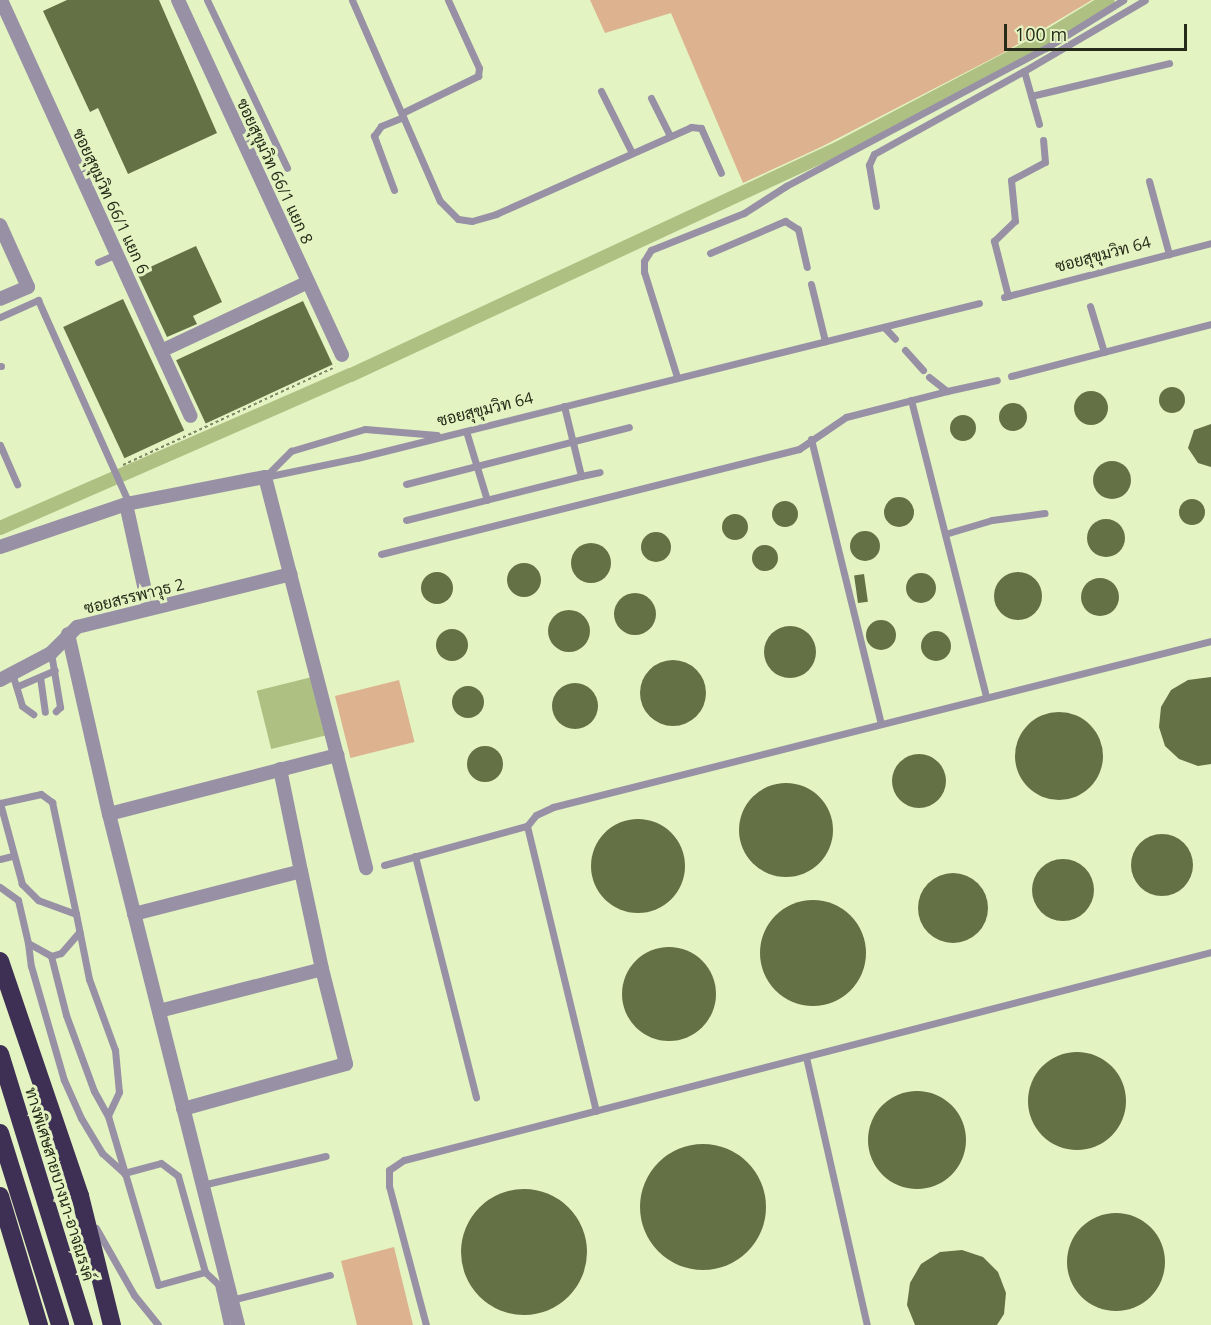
<!DOCTYPE html>
<meta charset="utf-8">
<style>
body{margin:0}
#map{position:relative;width:1211px;height:1325px;overflow:hidden;background:#e3f3c2;font-family:"Open Sans",Sarabun,sans-serif}
div>[style]{position:absolute}
[style*='--x']{left:calc(var(--x)*1px);top:calc(var(--y)*1px);width:calc(var(--w)*1px);rotate:calc(var(--a)*1deg)}
.green>*{inset:0;background:#ddb38f;transform-origin:0 0}
.water>*{inset:0;background:#aec183;transform-origin:0 0}
.canal>*{height:14px;margin:-7px;padding:0 7px;transform-origin:7px;border-radius:7px;background:#aec183}
.building>*{inset:0;background:#647145;transform-origin:0 0}
.round{border-radius:50%}
.path>*{height:2px;margin-top:-1px;transform-origin:0;background:repeating-linear-gradient(90deg,#7e8868 0 3px,transparent 0 6px)}
.service>*{height:7px;margin:-3.5px;padding:0 3.5px;transform-origin:3.5px;border-radius:3.5px;background:#9891a5}
.minor>*{height:14px;margin:-7px;padding:0 7px;transform-origin:7px;border-radius:7px;background:#9891a5}
.motorway>*{height:18px;margin:-9px;padding:0 9px;transform-origin:9px;border-radius:9px;background:#3e2f54}
span{translate:-50% -50%;white-space:nowrap;text-align:center;line-height:1.15;-webkit-text-stroke:6px #e3f3c2;paint-order:stroke}
.street-label{font-size:16px;color:#262b19}
.scale{position:absolute;left:1004px;top:24px;width:183px;height:27px;box-sizing:border-box;border:3px solid #262b19;border-top:0;padding-left:8px;font-size:18px;line-height:21px;white-space:nowrap;color:#262b19;-webkit-text-stroke:4px #e3f3c2;paint-order:stroke}
</style>
<div id="map">
<div class="green">
<div style="clip-path:polygon(590px 0,1092px 0,1003px 53px,821px 147px,743px 183px,671px 13px,605px 33px)"></div>
<div style="left:399px;top:680px;width:64px;height:66px;rotate:76deg"></div>
<div style="clip-path:polygon(394px 1247px,413px 1325px,357px 1325px,341px 1261px)"></div>
</div>
<div class="water">
<div style="left:312px;top:677px;width:60px;height:57px;rotate:76deg"></div>
</div>
<div class="canal">
<div style="--x:0;--y:528;--w:383;--a:-23.6"></div>
<div style="--x:351;--y:375;--w:538;--a:-24.95"></div>
<div style="--x:839;--y:148;--w:215;--a:-27.8"></div>
<div style="--x:1029;--y:48;--w:92;--a:-31.3"></div>
</div>
<div class="building">
<div style="clip-path:polygon(67px 0,159px 0,217px 133px,128px 174px,98px 108px,90px 112px,43px 11px)"></div>
<div style="clip-path:polygon(196px 246px,222px 302px,193px 316px,197px 324px,167px 337px,137px 273px)"></div>
<div style="left:123px;top:299px;width:145px;height:66px;rotate:65deg"></div>
<div style="left:303px;top:301px;width:70px;height:140px;rotate:65deg"></div>
<div class="round" style="left:1159px;top:387px;width:26px;height:26px"></div>
<div class="round" style="left:1074px;top:391px;width:34px;height:34px"></div>
<div class="round" style="left:999px;top:403px;width:28px;height:28px"></div>
<div class="round" style="left:950px;top:415px;width:26px;height:26px"></div>
<div style="clip-path:polygon(1211px 424px,1211px 467px,1198px 463px,1188px 448px,1194px 430px)"></div>
<div class="round" style="left:1093px;top:461px;width:38px;height:38px"></div>
<div class="round" style="left:884px;top:497px;width:30px;height:30px"></div>
<div class="round" style="left:1179px;top:499px;width:26px;height:26px"></div>
<div class="round" style="left:772px;top:501px;width:26px;height:26px"></div>
<div class="round" style="left:722px;top:514px;width:26px;height:26px"></div>
<div class="round" style="left:1087px;top:519px;width:38px;height:38px"></div>
<div class="round" style="left:850px;top:531px;width:30px;height:30px"></div>
<div class="round" style="left:641px;top:532px;width:30px;height:30px"></div>
<div class="round" style="left:571px;top:543px;width:40px;height:40px"></div>
<div class="round" style="left:752px;top:545px;width:26px;height:26px"></div>
<div class="round" style="left:507px;top:563px;width:34px;height:34px"></div>
<div class="round" style="left:994px;top:572px;width:48px;height:48px"></div>
<div class="round" style="left:421px;top:572px;width:32px;height:32px"></div>
<div class="round" style="left:906px;top:573px;width:30px;height:30px"></div>
<div style="left:864px;top:574px;width:28px;height:10px;rotate:82deg"></div>
<div class="round" style="left:1081px;top:578px;width:38px;height:38px"></div>
<div class="round" style="left:614px;top:593px;width:42px;height:42px"></div>
<div class="round" style="left:548px;top:610px;width:42px;height:42px"></div>
<div class="round" style="left:866px;top:620px;width:30px;height:30px"></div>
<div class="round" style="left:764px;top:626px;width:52px;height:52px"></div>
<div class="round" style="left:436px;top:629px;width:32px;height:32px"></div>
<div class="round" style="left:921px;top:631px;width:30px;height:30px"></div>
<div class="round" style="left:640px;top:660px;width:66px;height:66px"></div>
<div style="clip-path:polygon(1211px 677px,1211px 764px,1198px 766px,1179px 759px,1165px 746px,1159px 727px,1161px 707px,1171px 690px,1188px 680px)"></div>
<div class="round" style="left:552px;top:683px;width:46px;height:46px"></div>
<div class="round" style="left:452px;top:686px;width:32px;height:32px"></div>
<div class="round" style="left:1015px;top:712px;width:88px;height:88px"></div>
<div class="round" style="left:467px;top:746px;width:36px;height:36px"></div>
<div class="round" style="left:892px;top:754px;width:54px;height:54px"></div>
<div class="round" style="left:739px;top:783px;width:94px;height:94px"></div>
<div class="round" style="left:591px;top:819px;width:94px;height:94px"></div>
<div class="round" style="left:1131px;top:834px;width:62px;height:62px"></div>
<div class="round" style="left:1032px;top:859px;width:62px;height:62px"></div>
<div class="round" style="left:918px;top:873px;width:70px;height:70px"></div>
<div class="round" style="left:760px;top:900px;width:106px;height:106px"></div>
<div class="round" style="left:622px;top:947px;width:94px;height:94px"></div>
<div class="round" style="left:1028px;top:1052px;width:98px;height:98px"></div>
<div class="round" style="left:868px;top:1091px;width:98px;height:98px"></div>
<div class="round" style="left:640px;top:1144px;width:126px;height:126px"></div>
<div class="round" style="left:461px;top:1189px;width:126px;height:126px"></div>
<div class="round" style="left:1067px;top:1213px;width:98px;height:98px"></div>
<div style="clip-path:polygon(962px 1250px,983px 1257px,998px 1272px,1006px 1293px,1004px 1314px,997px 1325px,915px 1325px,907px 1305px,910px 1283px,921px 1264px,940px 1252px)"></div>
</div>
<div class="path">
<div style="--x:123;--y:465;--w:234;--a:-24.8"></div>
</div>
<div class="service">
<div style="--x:207;--y:0;--w:186;--a:64.5"></div>
<div style="--x:352;--y:0;--w:219;--a:66.4"></div>
<div style="--x:440;--y:201;--w:25;--a:45"></div>
<div style="--x:458;--y:219;--w:14;--a:8"></div>
<div style="--x:472;--y:221;--w:25;--a:-16"></div>
<div style="--x:496;--y:214;--w:214;--a:-24"></div>
<div style="--x:691;--y:127;--w:10;--a:6"></div>
<div style="--x:701;--y:128;--w:49;--a:66"></div>
<div style="--x:601;--y:91;--w:69;--a:63.4"></div>
<div style="--x:1031;--y:96;--w:142;--a:-13.4"></div>
<div style="--x:651;--y:98;--w:42;--a:63.4"></div>
<div style="--x:402;--y:113;--w:85;--a:-26"></div>
<div style="--x:478;--y:76;--w:8;--a:-83"></div>
<div style="--x:479;--y:68;--w:75;--a:-114.5"></div>
<div style="--x:1039;--y:124;--w:55;--a:-105.8"></div>
<div style="--x:1024;--y:71;--w:140;--a:-30.4"></div>
<div style="--x:1149;--y:181;--w:76;--a:74.7"></div>
<div style="--x:394;--y:190;--w:58;--a:-110.3"></div>
<div style="--x:374;--y:136;--w:12;--a:-55"></div>
<div style="--x:381;--y:126;--w:24;--a:-22"></div>
<div style="--x:876;--y:206;--w:42;--a:-99.7"></div>
<div style="--x:869;--y:165;--w:12;--a:-66"></div>
<div style="--x:874;--y:154;--w:171;--a:-29"></div>
<div style="--x:710;--y:253;--w:82;--a:-23.1"></div>
<div style="--x:785;--y:221;--w:15;--a:32"></div>
<div style="--x:798;--y:229;--w:39;--a:77"></div>
<div style="--x:98;--y:262;--w:21;--a:-23"></div>
<div style="--x:811;--y:284;--w:59;--a:76.2"></div>
<div style="--x:1008;--y:296;--w:57;--a:-104.3"></div>
<div style="--x:994;--y:241;--w:29;--a:-44"></div>
<div style="--x:1015;--y:221;--w:41;--a:-95.6"></div>
<div style="--x:1011;--y:180;--w:38;--a:-28"></div>
<div style="--x:1045;--y:162;--w:22;--a:-95"></div>
<div style="--x:1004;--y:297;--w:214;--a:-14.6"></div>
<div style="--x:1090;--y:306;--w:48;--a:73.1"></div>
<div style="--x:0;--y:317;--w:42;--a:-24.1"></div>
<div style="--x:38;--y:300;--w:222;--a:65.9"></div>
<div style="--x:884;--y:327;--w:16;--a:47"></div>
<div style="--x:905;--y:350;--w:27;--a:48"></div>
<div style="--x:0;--y:366;--w:1;--a:0"></div>
<div style="--x:1011;--y:376;--w:207;--a:-14.6"></div>
<div style="--x:677;--y:377;--w:110;--a:-107.4"></div>
<div style="--x:644;--y:272;--w:11;--a:-90"></div>
<div style="--x:644;--y:261;--w:13;--a:-58"></div>
<div style="--x:651;--y:250;--w:100;--a:-21.7"></div>
<div style="--x:744;--y:213;--w:50;--a:-32.7"></div>
<div style="--x:786;--y:186;--w:294;--a:-28"></div>
<div style="--x:1046;--y:48;--w:91;--a:-31.9"></div>
<div style="--x:929;--y:377;--w:23;--a:38"></div>
<div style="--x:947;--y:391;--w:51;--a:-12.4"></div>
<div style="--x:911;--y:400;--w:306;--a:75.8"></div>
<div style="--x:564;--y:406;--w:72;--a:76.3"></div>
<div style="--x:581;--y:476;--w:19;--a:-12"></div>
<div style="--x:466;--y:431;--w:72;--a:73.1"></div>
<div style="--x:811;--y:439;--w:293;--a:76.2"></div>
<div style="--x:0;--y:445;--w:43;--a:66.4"></div>
<div style="--x:265;--y:477;--w:94;--a:-11.7"></div>
<div style="--x:357;--y:458;--w:641;--a:-13.99"></div>
<div style="--x:265;--y:477;--w:37;--a:-45"></div>
<div style="--x:291;--y:451;--w:77;--a:-16.6"></div>
<div style="--x:365;--y:429;--w:72;--a:4.8"></div>
<div style="--x:406;--y:484;--w:230;--a:-14.3"></div>
<div style="--x:406;--y:520;--w:180;--a:-14.1"></div>
<div style="--x:945;--y:534;--w:49;--a:-16.6"></div>
<div style="--x:992;--y:520;--w:53;--a:-7.5"></div>
<div style="--x:381;--y:554;--w:431;--a:-14.1"></div>
<div style="--x:799;--y:449;--w:57;--a:-34.2"></div>
<div style="--x:846;--y:417;--w:104;--a:-14.4"></div>
<div style="--x:51;--y:653;--w:55;--a:80.5"></div>
<div style="--x:60;--y:707;--w:6;--a:135"></div>
<div style="--x:12;--y:673;--w:34;--a:73"></div>
<div style="--x:22;--y:706;--w:14;--a:36"></div>
<div style="--x:40;--y:677;--w:35;--a:82"></div>
<div style="--x:18;--y:686;--w:40;--a:-23.4"></div>
<div style="--x:527;--y:826;--w:293;--a:76.4"></div>
<div style="--x:415;--y:856;--w:249;--a:75.8"></div>
<div style="--x:0;--y:859;--w:12;--a:-14"></div>
<div style="--x:384;--y:865;--w:148;--a:-15.3"></div>
<div style="--x:527;--y:826;--w:14;--a:-51"></div>
<div style="--x:536;--y:815;--w:19;--a:-25"></div>
<div style="--x:553;--y:807;--w:679;--a:-14.16"></div>
<div style="--x:0;--y:887;--w:22;--a:36"></div>
<div style="--x:18;--y:900;--w:44;--a:76.9"></div>
<div style="--x:28;--y:943;--w:26;--a:29"></div>
<div style="--x:51;--y:956;--w:61;--a:75.7"></div>
<div style="--x:66;--y:1015;--w:81;--a:69.8"></div>
<div style="--x:94;--y:1091;--w:29;--a:61"></div>
<div style="--x:76;--y:914;--w:40;--a:-159.8"></div>
<div style="--x:38;--y:900;--w:23;--a:-135"></div>
<div style="--x:22;--y:884;--w:84;--a:-105.2"></div>
<div style="--x:0;--y:803;--w:42;--a:-12.4"></div>
<div style="--x:41;--y:794;--w:14;--a:36"></div>
<div style="--x:52;--y:802;--w:115;--a:77.9"></div>
<div style="--x:76;--y:914;--w:66;--a:78.7"></div>
<div style="--x:89;--y:979;--w:76;--a:69.9"></div>
<div style="--x:115;--y:1050;--w:42;--a:84.6"></div>
<div style="--x:119;--y:1092;--w:26;--a:115"></div>
<div style="--x:108;--y:1116;--w:176;--a:73.5"></div>
<div style="--x:158;--y:1285;--w:49;--a:-15.5"></div>
<div style="--x:28;--y:943;--w:23;--a:83"></div>
<div style="--x:31;--y:966;--w:119;--a:73.9"></div>
<div style="--x:64;--y:1080;--w:42;--a:65.9"></div>
<div style="--x:81;--y:1118;--w:41;--a:59"></div>
<div style="--x:102;--y:1153;--w:30;--a:42"></div>
<div style="--x:124;--y:1173;--w:38;--a:-15"></div>
<div style="--x:161;--y:1163;--w:21;--a:37"></div>
<div style="--x:178;--y:1176;--w:100;--a:74.3"></div>
<div style="--x:205;--y:1272;--w:18;--a:43"></div>
<div style="--x:218;--y:1284;--w:42;--a:77.6"></div>
<div style="--x:51;--y:956;--w:10;--a:-17"></div>
<div style="--x:61;--y:953;--w:28;--a:-49"></div>
<div style="--x:806;--y:1057;--w:275;--a:77.2"></div>
<div style="--x:202;--y:1185;--w:127;--a:-13.2"></div>
<div style="--x:96;--y:1228;--w:77;--a:60.4"></div>
<div style="--x:134;--y:1295;--w:38;--a:51"></div>
<div style="--x:231;--y:1300;--w:102;--a:-14.2"></div>
<div style="--x:426;--y:1325;--w:144;--a:-104.9"></div>
<div style="--x:389;--y:1186;--w:16;--a:-90"></div>
<div style="--x:389;--y:1170;--w:18;--a:-34"></div>
<div style="--x:404;--y:1160;--w:833;--a:-14.45"></div>
</div>
<div class="minor">
<div style="--x:1;--y:0;--w:457;--a:65.5"></div>
<div style="--x:178;--y:0;--w:391;--a:65.2"></div>
<div style="--x:0;--y:225;--w:68;--a:65.7"></div>
<div style="--x:28;--y:287;--w:30;--a:157"></div>
<div style="--x:161;--y:351;--w:162;--a:-25.1"></div>
<div style="--x:126;--y:504;--w:107;--a:77.6"></div>
<div style="--x:0;--y:547;--w:133;--a:-18.8"></div>
<div style="--x:126;--y:504;--w:142;--a:-11"></div>
<div style="--x:265;--y:477;--w:404;--a:75.5"></div>
<div style="--x:68;--y:634;--w:185;--a:77.2"></div>
<div style="--x:109;--y:814;--w:527;--a:75.83"></div>
<div style="--x:0;--y:680;--w:58;--a:-27.9"></div>
<div style="--x:51;--y:653;--w:37;--a:-45"></div>
<div style="--x:77;--y:627;--w:220;--a:-13.9"></div>
<div style="--x:280;--y:769;--w:104;--a:78.4"></div>
<div style="--x:109;--y:814;--w:236;--a:-14.5"></div>
<div style="--x:134;--y:914;--w:172;--a:-14.4"></div>
<div style="--x:301;--y:871;--w:100;--a:77.9"></div>
<div style="--x:159;--y:1011;--w:168;--a:-14.4"></div>
<div style="--x:322;--y:969;--w:98;--a:75.8"></div>
<div style="--x:346;--y:1064;--w:169;--a:164.6"></div>
</div>
<div class="motorway">
<div style="--x:0;--y:961;--w:248;--a:71.2"></div>
<div style="--x:80;--y:1196;--w:133;--a:76.1"></div>
<div style="--x:0;--y:1054;--w:284;--a:72.8"></div>
<div style="--x:0;--y:1133;--w:201;--a:72.6"></div>
<div style="--x:0;--y:1196;--w:135;--a:73.2"></div>
</div>
<div class="street-label">
<span style="left:275px;top:171px;rotate:65deg">ซอยสุขุมวิท 66/1 แยก 8</span>
<span style="left:111px;top:201px;rotate:65deg">ซอยสุขุมวิท 66/1 แยก 6</span>
<span style="left:1103px;top:254px;rotate:-15deg">ซอยสุขุมวิท 64</span>
<span style="left:485px;top:409px;rotate:-14deg">ซอยสุขุมวิท 64</span>
<span style="left:134px;top:596px;rotate:-14deg">ซอยสรรพาวุธ 2</span>
<span style="left:60px;top:1184px;rotate:73deg">ทางพิเศษสายบางนา-อาจณรงค์</span>
</div>
<div class="scale">100 m</div>
</div>
